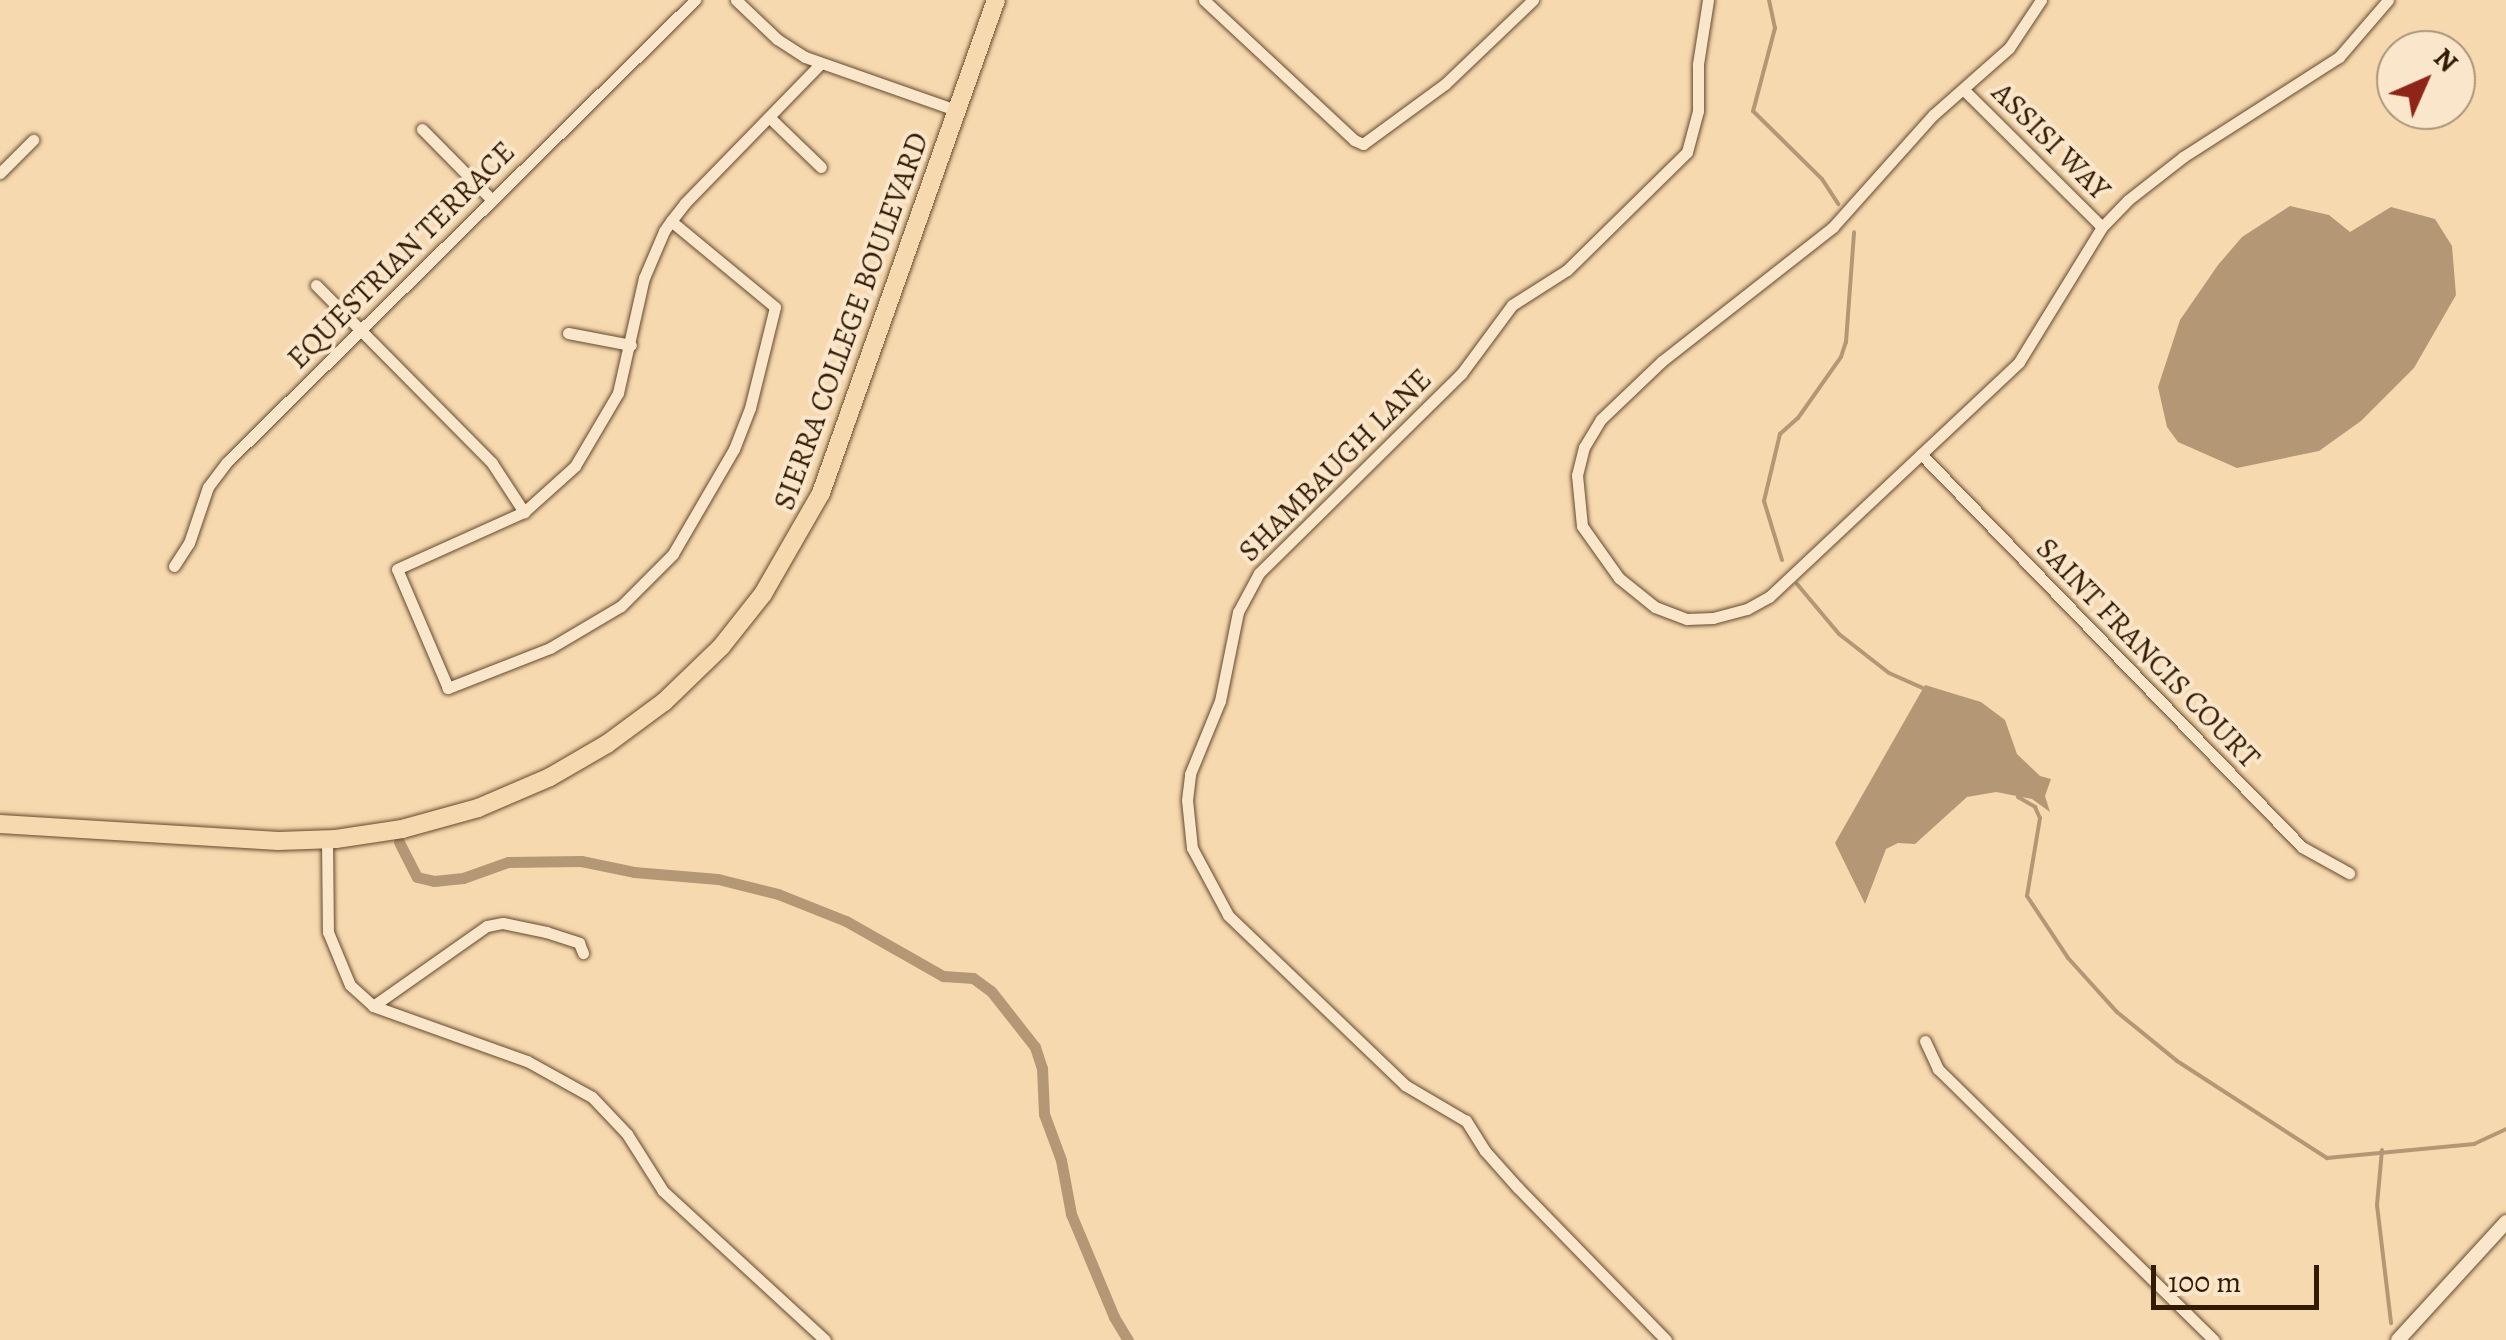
<!DOCTYPE html>
<style>
body{margin:0}
#map{position:relative;width:2506px;height:1340px;overflow:hidden;background:#f7d9af;font-family:Alegreya,serif}
div>[style]{position:absolute}
[style*='--x']{left:calc(var(--x)*1px);top:calc(var(--y)*1px);width:calc(var(--w)*1px);rotate:calc(var(--a)*1deg)}
.water>*{inset:0;background:#b49875}
.stream>*{height:4px;margin:-2px;padding:0 2px;transform-origin:2px;border-radius:2px;background:#b49875}
.canal>*{height:11px;margin:-5.5px;padding:0 5.5px;transform-origin:5.5px;border-radius:5.5px;background:#b49875}
.roads{filter:drop-shadow(0 0 2px #644a2e) drop-shadow(0 0 2px #644a2e)}
.minor>*{height:11px;margin:-5.5px;padding:0 5.5px;transform-origin:5.5px;border-radius:5.5px;background:#fae6cb}
.tertiary>*{height:14px;margin:-7px;padding:0 7px;transform-origin:7px;border-radius:7px;background:#fae6cb}
.primary>*{height:18px;margin:-9px;padding:0 9px;transform-origin:9px;border-radius:9px;background:#f7d9af}
span{translate:-50% -50%;white-space:nowrap;text-align:center;line-height:1.15;-webkit-text-stroke:8px #fae6cb;paint-order:stroke}
.street-label{font-size:30px;color:#331b03}
.north{position:absolute;left:2376px;top:30px;width:100px;height:100px;box-sizing:border-box;background:#fae6cb;border:2px solid #aa957b;border-radius:50%;rotate:45deg;font-size:28px;font-weight:700;line-height:40px;text-align:center;color:#331b03}
.north::after{content:'';display:block;margin:auto;width:35px;height:45px;background:#8f2418;clip-path:polygon(50% 0,100% 100%,50% 72%,0 100%)}
.scale{position:absolute;left:2151px;top:1265px;width:168px;height:45px;box-sizing:border-box;border:5px solid #331b03;border-top:0;padding-left:12px;font-size:30px;line-height:35px;white-space:nowrap;color:#331b03;-webkit-text-stroke:8px #fae6cb;paint-order:stroke}
</style>
<div id="map">
<div class="water">
<div style="clip-path:polygon(2290px 206px,2329px 215px,2350px 232px,2391px 207px,2435px 219px,2452px 246px,2456px 295px,2414px 368px,2361px 421px,2319px 451px,2237px 468px,2178px 442px,2167px 427px,2158px 387px,2180px 320px,2218px 265px,2242px 237px)"></div>
<div style="clip-path:polygon(1925px 685px,1981px 702px,2005px 720px,2017px 754px,2040px 776px,2051px 779px,2045px 796px,2050px 812px,2032px 799px,1996px 792px,1967px 797px,1915px 844px,1898px 843px,1886px 849px,1865px 904px,1835px 843px)"></div>
</div>
<div class="stream">
<div style="--x:1769;--y:0;--w:29;--a:78"></div>
<div style="--x:1775;--y:28;--w:86;--a:104.8"></div>
<div style="--x:1753;--y:111;--w:97;--a:44.6"></div>
<div style="--x:1822;--y:179;--w:30;--a:57"></div>
<div style="--x:1782;--y:560;--w:62;--a:-107"></div>
<div style="--x:1764;--y:501;--w:69;--a:-76.6"></div>
<div style="--x:1780;--y:434;--w:24;--a:-42"></div>
<div style="--x:1798;--y:418;--w:75;--a:-54.8"></div>
<div style="--x:1841;--y:357;--w:16;--a:-72"></div>
<div style="--x:1846;--y:342;--w:110;--a:-85.8"></div>
<div style="--x:1797;--y:584;--w:65;--a:50"></div>
<div style="--x:1839;--y:634;--w:63;--a:38"></div>
<div style="--x:1889;--y:673;--w:36;--a:24"></div>
<div style="--x:2018;--y:797;--w:20;--a:30"></div>
<div style="--x:2035;--y:807;--w:12;--a:66"></div>
<div style="--x:2040;--y:818;--w:79;--a:99.5"></div>
<div style="--x:2027;--y:896;--w:74;--a:56.5"></div>
<div style="--x:2068;--y:958;--w:73;--a:47.8"></div>
<div style="--x:2117;--y:1012;--w:77;--a:39.2"></div>
<div style="--x:2177;--y:1061;--w:179;--a:32.9"></div>
<div style="--x:2327;--y:1158;--w:148;--a:-5.4"></div>
<div style="--x:2474;--y:1144;--w:35;--a:-25"></div>
<div style="--x:2382;--y:1150;--w:55;--a:95.2"></div>
<div style="--x:2377;--y:1205;--w:119;--a:83.2"></div>
</div>
<div class="canal">
<div style="--x:399;--y:842;--w:39;--a:63"></div>
<div style="--x:417;--y:877;--w:17;--a:13"></div>
<div style="--x:434;--y:881;--w:29;--a:-6"></div>
<div style="--x:463;--y:878;--w:48;--a:-19.6"></div>
<div style="--x:508;--y:862;--w:73;--a:-0.8"></div>
<div style="--x:581;--y:861;--w:54;--a:11.7"></div>
<div style="--x:634;--y:872;--w:84;--a:4.8"></div>
<div style="--x:718;--y:879;--w:62;--a:14"></div>
<div style="--x:778;--y:894;--w:73;--a:21.7"></div>
<div style="--x:846;--y:921;--w:112;--a:29.6"></div>
<div style="--x:943;--y:976;--w:30;--a:4"></div>
<div style="--x:973;--y:978;--w:22;--a:36"></div>
<div style="--x:991;--y:991;--w:71;--a:51.8"></div>
<div style="--x:1035;--y:1047;--w:22;--a:72"></div>
<div style="--x:1042;--y:1068;--w:46;--a:87.5"></div>
<div style="--x:1044;--y:1114;--w:49;--a:69.7"></div>
<div style="--x:1061;--y:1160;--w:55;--a:79.5"></div>
<div style="--x:1071;--y:1214;--w:112;--a:67.3"></div>
<div style="--x:1114;--y:1317;--w:27;--a:59"></div>
</div>
<div class="roads">
<div class="minor">
<div style="--x:736;--y:0;--w:57;--a:43.6"></div>
<div style="--x:777;--y:39;--w:33;--a:33"></div>
<div style="--x:805;--y:57;--w:162;--a:19.4"></div>
<div style="--x:1204;--y:0;--w:205;--a:43"></div>
<div style="--x:1354;--y:140;--w:10;--a:24"></div>
<div style="--x:1363;--y:144;--w:102;--a:-36.2"></div>
<div style="--x:1445;--y:84;--w:122;--a:-43.7"></div>
<div style="--x:2041;--y:0;--w:58;--a:123.7"></div>
<div style="--x:2009;--y:48;--w:101;--a:138.6"></div>
<div style="--x:1933;--y:115;--w:150;--a:131.8"></div>
<div style="--x:1833;--y:227;--w:217;--a:141.9"></div>
<div style="--x:1662;--y:361;--w:84;--a:136.4"></div>
<div style="--x:1601;--y:419;--w:33;--a:121"></div>
<div style="--x:1584;--y:447;--w:29;--a:104"></div>
<div style="--x:1577;--y:475;--w:51;--a:84.4"></div>
<div style="--x:1582;--y:526;--w:64;--a:54.6"></div>
<div style="--x:1619;--y:578;--w:46;--a:38.9"></div>
<div style="--x:1655;--y:607;--w:34;--a:21"></div>
<div style="--x:1687;--y:619;--w:26;--a:-2"></div>
<div style="--x:1713;--y:618;--w:35;--a:-15"></div>
<div style="--x:1747;--y:609;--w:25;--a:-29"></div>
<div style="--x:1769;--y:597;--w:343;--a:-43.2"></div>
<div style="--x:2019;--y:362;--w:158;--a:-58.4"></div>
<div style="--x:2102;--y:227;--w:37;--a:-46"></div>
<div style="--x:2128;--y:200;--w:70;--a:-38"></div>
<div style="--x:2183;--y:157;--w:185;--a:-32.7"></div>
<div style="--x:2339;--y:57;--w:75;--a:-49.3"></div>
<div style="--x:1964;--y:90;--w:194;--a:44.8"></div>
<div style="--x:769;--y:117;--w:72;--a:43.9"></div>
<div style="--x:422;--y:129;--w:100;--a:45.4"></div>
<div style="--x:0;--y:173;--w:47;--a:-45"></div>
<div style="--x:671;--y:221;--w:135;--a:39.6"></div>
<div style="--x:775;--y:307;--w:104;--a:103.9"></div>
<div style="--x:750;--y:408;--w:44;--a:111.3"></div>
<div style="--x:734;--y:449;--w:121;--a:120.2"></div>
<div style="--x:673;--y:554;--w:74;--a:135"></div>
<div style="--x:621;--y:606;--w:82;--a:149.4"></div>
<div style="--x:550;--y:648;--w:110;--a:158.6"></div>
<div style="--x:448;--y:688;--w:129;--a:-113.2"></div>
<div style="--x:397;--y:569;--w:139;--a:-24.2"></div>
<div style="--x:524;--y:512;--w:69;--a:-42"></div>
<div style="--x:575;--y:466;--w:85;--a:-59.5"></div>
<div style="--x:618;--y:393;--w:118;--a:-77.3"></div>
<div style="--x:644;--y:278;--w:51;--a:-66.9"></div>
<div style="--x:664;--y:231;--w:12;--a:-55"></div>
<div style="--x:671;--y:221;--w:23;--a:-52"></div>
<div style="--x:685;--y:203;--w:194;--a:-45.8"></div>
<div style="--x:316;--y:285;--w:250;--a:45.3"></div>
<div style="--x:492;--y:463;--w:59;--a:56.9"></div>
<div style="--x:568;--y:333;--w:64;--a:10.8"></div>
<div style="--x:1921;--y:454;--w:547;--a:45.89"></div>
<div style="--x:2302;--y:847;--w:54;--a:29"></div>
<div style="--x:174;--y:566;--w:27;--a:-57"></div>
<div style="--x:189;--y:543;--w:59;--a:-71.3"></div>
<div style="--x:208;--y:487;--w:31;--a:-53"></div>
<div style="--x:227;--y:462;--w:658;--a:-44.63"></div>
<div style="--x:327;--y:840;--w:92;--a:89.4"></div>
<div style="--x:328;--y:932;--w:57;--a:67.5"></div>
<div style="--x:350;--y:985;--w:31;--a:42"></div>
<div style="--x:373;--y:1006;--w:164;--a:19.7"></div>
<div style="--x:527;--y:1061;--w:74;--a:29"></div>
<div style="--x:592;--y:1097;--w:51;--a:46.6"></div>
<div style="--x:627;--y:1134;--w:67;--a:57.7"></div>
<div style="--x:663;--y:1191;--w:220;--a:42.6"></div>
<div style="--x:373;--y:1006;--w:139;--a:-35.1"></div>
<div style="--x:487;--y:926;--w:16;--a:-11"></div>
<div style="--x:503;--y:923;--w:44;--a:11.8"></div>
<div style="--x:546;--y:932;--w:35;--a:18"></div>
<div style="--x:579;--y:943;--w:11;--a:68"></div>
<div style="--x:1925;--y:1041;--w:31;--a:65"></div>
<div style="--x:1938;--y:1069;--w:387;--a:44.5"></div>
<div style="--x:1666;--y:1340;--w:212;--a:-134.2"></div>
<div style="--x:1518;--y:1188;--w:50;--a:-131.7"></div>
<div style="--x:1485;--y:1151;--w:36;--a:-122"></div>
<div style="--x:1466;--y:1121;--w:71;--a:-149.5"></div>
<div style="--x:1405;--y:1085;--w:245;--a:-136.2"></div>
<div style="--x:1228;--y:915;--w:76;--a:-118.2"></div>
<div style="--x:1192;--y:848;--w:48;--a:-95.9"></div>
<div style="--x:1187;--y:800;--w:26;--a:-83"></div>
<div style="--x:1190;--y:774;--w:79;--a:-67.7"></div>
<div style="--x:1220;--y:701;--w:91;--a:-78.6"></div>
<div style="--x:1238;--y:612;--w:44;--a:-61.7"></div>
<div style="--x:1259;--y:573;--w:284;--a:-44.6"></div>
<div style="--x:1461;--y:374;--w:86;--a:-53.5"></div>
<div style="--x:1512;--y:305;--w:65;--a:-32.5"></div>
<div style="--x:1567;--y:270;--w:168;--a:-44.5"></div>
<div style="--x:1687;--y:152;--w:42;--a:-75"></div>
<div style="--x:1698;--y:111;--w:47;--a:-90"></div>
<div style="--x:1698;--y:64;--w:65;--a:-81.1"></div>
</div>
<div class="tertiary">
<div style="--x:2398;--y:1340;--w:160;--a:-47.5"></div>
</div>
<div class="primary">
<div style="--x:0;--y:824;--w:279;--a:3.5"></div>
<div style="--x:278;--y:841;--w:58;--a:-2"></div>
<div style="--x:336;--y:839;--w:67;--a:-8.6"></div>
<div style="--x:402;--y:829;--w:79;--a:-15.4"></div>
<div style="--x:478;--y:808;--w:78;--a:-23.3"></div>
<div style="--x:550;--y:777;--w:66;--a:-30.1"></div>
<div style="--x:607;--y:744;--w:71;--a:-36.4"></div>
<div style="--x:664;--y:702;--w:79;--a:-44"></div>
<div style="--x:721;--y:647;--w:68;--a:-51.6"></div>
<div style="--x:763;--y:594;--w:116;--a:-60.1"></div>
<div style="--x:821;--y:493;--w:523;--a:-70.46"></div>
</div>
</div>
<div class="street-label">
<span style="left:2051px;top:141px;rotate:45deg">ASSISI WAY</span>
<span style="left:401px;top:255px;rotate:-45deg">EQUESTRIAN TERRACE</span>
<span style="left:851px;top:321px;rotate:-70deg">SIERRA COLLEGE BOULEVARD</span>
<span style="left:1335px;top:465px;rotate:-45deg">SHAMBAUGH LANE</span>
<span style="left:2148px;top:653px;rotate:46deg">SAINT FRANCIS COURT</span>
</div>
<div class="north">N</div>
<div class="scale">100 m</div>
</div>
